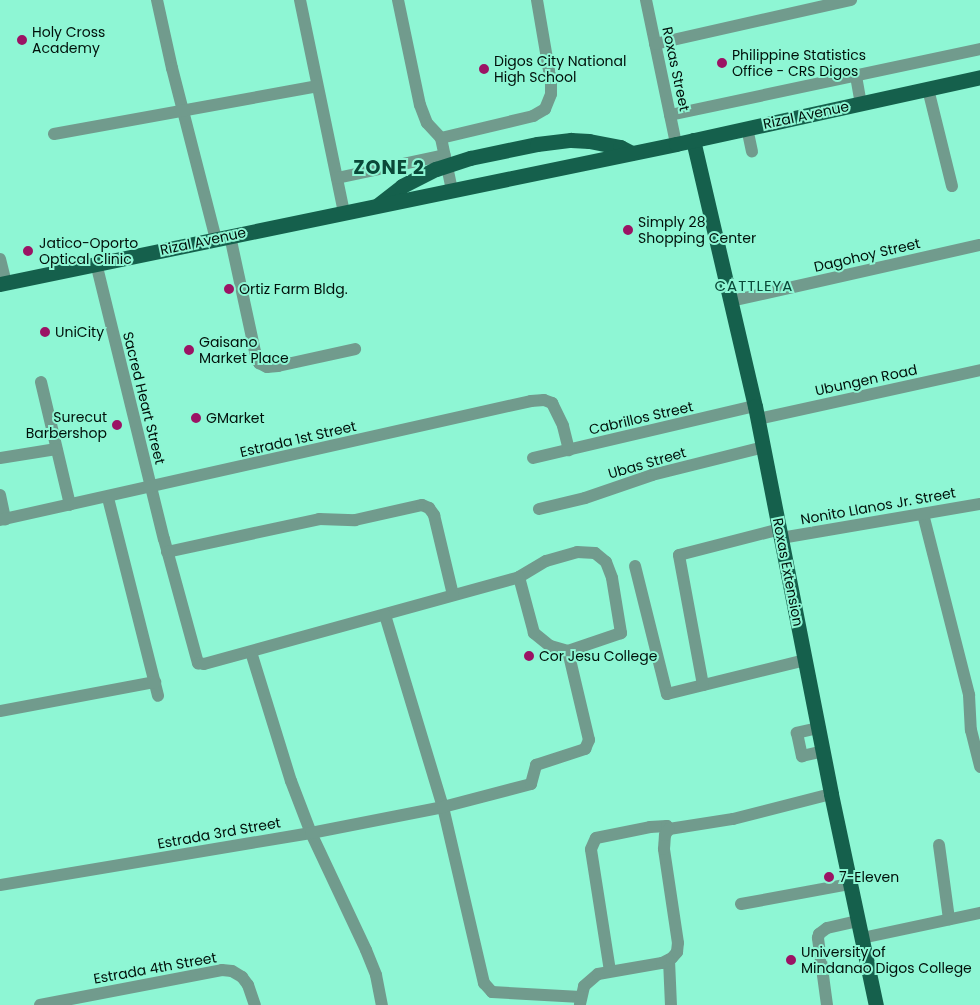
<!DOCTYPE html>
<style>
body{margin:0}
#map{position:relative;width:980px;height:1005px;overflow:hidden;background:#8ef6d4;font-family:Poppins,sans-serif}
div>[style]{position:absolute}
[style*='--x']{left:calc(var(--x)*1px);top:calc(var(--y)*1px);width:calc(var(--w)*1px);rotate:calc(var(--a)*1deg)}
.minor>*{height:12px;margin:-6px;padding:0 6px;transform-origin:6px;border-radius:6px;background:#719b8d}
.major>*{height:15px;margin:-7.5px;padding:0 7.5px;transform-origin:7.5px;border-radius:7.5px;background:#15604c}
.dots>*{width:14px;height:14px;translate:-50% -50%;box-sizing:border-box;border:2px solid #8ef6d4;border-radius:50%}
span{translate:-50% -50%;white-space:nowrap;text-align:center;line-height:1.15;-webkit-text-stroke:4px #8ef6d4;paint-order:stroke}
.poi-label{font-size:14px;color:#00100a}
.left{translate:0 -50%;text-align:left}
.right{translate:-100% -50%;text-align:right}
.street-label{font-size:14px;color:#00100a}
.neighbourhood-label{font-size:15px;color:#0a4838;letter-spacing:1px}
.district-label{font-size:19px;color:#0a4838;font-weight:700;letter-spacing:1px}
</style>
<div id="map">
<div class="minor">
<div style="--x:157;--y:0;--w:70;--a:77.6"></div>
<div style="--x:172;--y:68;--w:177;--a:75.6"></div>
<div style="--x:300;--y:0;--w:217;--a:78.3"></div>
<div style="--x:398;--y:0;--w:107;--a:78.2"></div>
<div style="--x:420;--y:105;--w:19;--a:69"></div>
<div style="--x:427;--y:123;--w:21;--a:47"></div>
<div style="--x:441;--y:138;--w:53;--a:78.1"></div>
<div style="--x:646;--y:0;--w:147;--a:78.2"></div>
<div style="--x:655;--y:44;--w:201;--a:-12.7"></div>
<div style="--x:856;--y:76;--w:27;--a:80"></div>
<div style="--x:928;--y:89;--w:100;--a:76.1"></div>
<div style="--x:670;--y:115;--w:317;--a:-12"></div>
<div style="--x:747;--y:128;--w:24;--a:78"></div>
<div style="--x:54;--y:134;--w:267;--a:-10.3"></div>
<div style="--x:441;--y:138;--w:95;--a:-13.4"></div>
<div style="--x:533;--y:116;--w:14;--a:-30"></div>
<div style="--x:545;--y:109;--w:16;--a:-68"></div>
<div style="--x:551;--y:94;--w:12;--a:-90"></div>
<div style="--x:551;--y:82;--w:83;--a:-99.7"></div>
<div style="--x:337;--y:178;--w:110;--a:-12"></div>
<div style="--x:230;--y:236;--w:119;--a:77.8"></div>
<div style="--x:255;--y:352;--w:12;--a:70"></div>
<div style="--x:259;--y:363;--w:9;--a:27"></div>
<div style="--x:267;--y:367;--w:11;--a:-5"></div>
<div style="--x:278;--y:366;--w:79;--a:-12.4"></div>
<div style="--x:0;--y:259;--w:25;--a:76"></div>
<div style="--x:96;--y:263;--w:284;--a:76.2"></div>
<div style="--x:164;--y:539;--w:129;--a:74.7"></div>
<div style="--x:198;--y:663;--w:6;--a:9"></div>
<div style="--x:204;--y:664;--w:327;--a:-15.4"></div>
<div style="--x:519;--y:577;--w:31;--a:-31"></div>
<div style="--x:546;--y:561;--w:32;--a:-16"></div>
<div style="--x:577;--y:552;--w:18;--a:3"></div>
<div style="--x:595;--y:553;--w:14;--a:39"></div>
<div style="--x:606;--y:562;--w:17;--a:69"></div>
<div style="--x:612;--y:578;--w:56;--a:80.7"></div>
<div style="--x:621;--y:633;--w:56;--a:161.2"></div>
<div style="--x:731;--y:301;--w:255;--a:-12.7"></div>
<div style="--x:41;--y:382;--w:126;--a:76.7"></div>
<div style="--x:758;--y:419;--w:227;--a:-12.4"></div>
<div style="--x:0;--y:458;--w:57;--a:-9.1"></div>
<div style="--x:533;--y:458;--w:228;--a:-13.2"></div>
<div style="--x:0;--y:495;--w:25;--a:78"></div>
<div style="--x:108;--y:498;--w:204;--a:75.8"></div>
<div style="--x:539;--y:509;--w:47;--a:-13.4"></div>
<div style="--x:585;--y:498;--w:71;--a:-18.9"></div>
<div style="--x:652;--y:475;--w:115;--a:-14"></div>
<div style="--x:923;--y:514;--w:187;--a:75.7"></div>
<div style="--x:969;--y:695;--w:35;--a:87"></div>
<div style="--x:971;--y:730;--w:38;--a:76"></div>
<div style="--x:0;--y:520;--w:544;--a:-12.63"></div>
<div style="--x:531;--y:401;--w:13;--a:-4"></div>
<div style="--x:544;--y:400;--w:9;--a:21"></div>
<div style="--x:552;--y:403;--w:25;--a:64"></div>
<div style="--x:563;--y:426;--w:25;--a:76"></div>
<div style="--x:781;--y:538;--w:202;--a:-9.7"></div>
<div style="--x:167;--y:552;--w:156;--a:-12.2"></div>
<div style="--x:319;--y:519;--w:36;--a:2"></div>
<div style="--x:355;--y:520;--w:69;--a:-12.6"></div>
<div style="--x:422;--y:505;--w:8;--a:23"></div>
<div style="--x:429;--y:508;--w:9;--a:54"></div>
<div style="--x:434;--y:515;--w:82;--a:76.6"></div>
<div style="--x:635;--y:566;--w:132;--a:76"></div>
<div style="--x:667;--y:694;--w:142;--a:-13.8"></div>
<div style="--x:385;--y:615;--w:201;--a:73.2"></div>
<div style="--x:443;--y:807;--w:181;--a:76.9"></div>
<div style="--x:484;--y:983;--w:12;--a:48"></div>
<div style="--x:492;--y:992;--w:89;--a:3.2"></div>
<div style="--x:251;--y:652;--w:135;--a:72.8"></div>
<div style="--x:291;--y:781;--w:56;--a:69"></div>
<div style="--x:311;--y:833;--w:129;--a:64.8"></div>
<div style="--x:366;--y:950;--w:27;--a:68"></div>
<div style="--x:376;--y:975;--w:31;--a:79"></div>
<div style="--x:703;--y:685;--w:132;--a:-100.5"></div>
<div style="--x:679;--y:555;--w:104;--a:-14.4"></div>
<div style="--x:0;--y:711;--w:158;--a:-10.6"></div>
<div style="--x:818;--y:728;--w:22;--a:167"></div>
<div style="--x:797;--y:733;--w:24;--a:78"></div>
<div style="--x:802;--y:756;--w:22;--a:-13"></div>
<div style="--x:939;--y:845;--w:75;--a:82.3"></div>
<div style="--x:0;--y:885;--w:315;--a:-9.5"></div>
<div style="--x:311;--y:833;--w:135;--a:-11.1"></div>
<div style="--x:443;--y:807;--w:91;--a:-14.6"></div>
<div style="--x:531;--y:784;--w:20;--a:-75"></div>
<div style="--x:536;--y:765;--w:52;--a:-18.1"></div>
<div style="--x:585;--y:749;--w:10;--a:-66"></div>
<div style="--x:589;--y:740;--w:91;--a:-103.3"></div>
<div style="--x:568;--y:651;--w:19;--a:-164"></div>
<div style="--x:550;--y:646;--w:21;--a:-141"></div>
<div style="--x:534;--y:633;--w:58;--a:-105"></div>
<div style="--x:741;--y:904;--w:111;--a:-10.4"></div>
<div style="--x:862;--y:938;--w:121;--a:-12"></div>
<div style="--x:669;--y:960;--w:45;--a:87.5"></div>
<div style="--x:610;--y:971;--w:123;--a:-98.9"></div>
<div style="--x:591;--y:849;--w:12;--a:-66"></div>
<div style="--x:596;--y:838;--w:55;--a:-11.5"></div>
<div style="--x:650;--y:827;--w:17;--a:-3"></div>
<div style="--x:667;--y:826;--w:4;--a:56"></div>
<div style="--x:669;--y:829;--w:65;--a:-8.9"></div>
<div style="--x:733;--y:819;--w:101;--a:-14.3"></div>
<div style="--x:580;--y:1004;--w:18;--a:-77"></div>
<div style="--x:584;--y:986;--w:18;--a:-41"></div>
<div style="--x:598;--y:974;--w:65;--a:-9.8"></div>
<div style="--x:662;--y:963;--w:11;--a:-27"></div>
<div style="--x:672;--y:958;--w:8;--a:-50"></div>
<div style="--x:677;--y:952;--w:9;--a:-84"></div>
<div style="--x:678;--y:943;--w:95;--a:-98.5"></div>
<div style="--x:664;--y:849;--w:14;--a:-86"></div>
<div style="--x:665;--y:835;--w:7;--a:-56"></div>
<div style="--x:40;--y:1005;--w:185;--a:-10.9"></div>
<div style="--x:222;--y:970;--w:10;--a:6"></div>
<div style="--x:232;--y:971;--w:12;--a:31"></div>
<div style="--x:242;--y:977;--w:10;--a:53"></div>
<div style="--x:248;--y:985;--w:21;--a:71"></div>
<div style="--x:827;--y:1005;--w:68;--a:-97.7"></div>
<div style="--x:818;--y:938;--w:4;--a:-76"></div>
<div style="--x:819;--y:934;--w:10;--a:-37"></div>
<div style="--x:827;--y:928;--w:32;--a:-13"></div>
</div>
<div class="major">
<div style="--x:693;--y:140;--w:273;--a:76.9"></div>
<div style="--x:755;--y:406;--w:395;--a:78.9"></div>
<div style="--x:831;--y:794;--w:216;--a:78"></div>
<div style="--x:378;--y:205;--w:31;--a:-38"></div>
<div style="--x:402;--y:186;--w:38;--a:-27"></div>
<div style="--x:436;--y:169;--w:36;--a:-18"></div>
<div style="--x:470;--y:158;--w:68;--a:-11.8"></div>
<div style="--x:537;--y:144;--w:34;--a:-7"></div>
<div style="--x:571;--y:140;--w:18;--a:3"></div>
<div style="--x:589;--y:141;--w:32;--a:11"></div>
<div style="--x:620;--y:147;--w:13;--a:27"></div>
<div style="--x:0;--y:284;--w:690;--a:-11.7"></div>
<div style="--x:676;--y:144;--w:311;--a:-12.4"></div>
</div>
<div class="dots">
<div style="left:22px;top:40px;background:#9b1364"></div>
<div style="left:722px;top:63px;background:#9b1364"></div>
<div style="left:484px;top:69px;background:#9b1364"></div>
<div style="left:628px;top:230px;background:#9b1364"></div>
<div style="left:28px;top:251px;background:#9b1364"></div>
<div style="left:229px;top:289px;background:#9b1364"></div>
<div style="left:45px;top:332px;background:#9b1364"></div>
<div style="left:189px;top:350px;background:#9b1364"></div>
<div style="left:196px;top:418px;background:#9b1364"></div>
<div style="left:117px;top:425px;background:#9b1364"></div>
<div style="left:529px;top:656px;background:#9b1364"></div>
<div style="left:829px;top:877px;background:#9b1364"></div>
<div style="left:791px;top:960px;background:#9b1364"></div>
</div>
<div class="poi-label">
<span class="left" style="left:32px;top:40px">Holy Cross<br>Academy</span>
<span class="left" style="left:732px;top:63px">Philippine Statistics<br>Office - CRS Digos</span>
<span class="left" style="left:494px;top:69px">Digos City National<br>High School</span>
<span class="left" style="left:638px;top:230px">Simply 28<br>Shopping Center</span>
<span class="left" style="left:39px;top:251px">Jatico-Oporto<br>Optical Clinic</span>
<span class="left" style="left:239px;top:289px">Ortiz Farm Bldg.</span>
<span class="left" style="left:55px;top:332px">UniCity</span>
<span class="left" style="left:199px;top:350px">Gaisano<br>Market Place</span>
<span class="right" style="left:107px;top:425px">Surecut<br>Barbershop</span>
<span class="left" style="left:206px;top:418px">GMarket</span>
<span class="left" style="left:539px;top:656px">Cor Jesu College</span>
<span class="left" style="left:839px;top:877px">7-Eleven</span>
<span class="left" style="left:801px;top:960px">University of<br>Mindanao Digos College</span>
</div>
<div class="street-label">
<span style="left:676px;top:69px;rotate:78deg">Roxas Street</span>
<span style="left:806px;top:115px;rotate:-12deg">Rizal Avenue</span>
<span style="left:203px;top:241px;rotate:-12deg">Rizal Avenue</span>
<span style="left:867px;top:255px;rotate:-13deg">Dagohoy Street</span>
<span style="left:866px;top:380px;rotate:-12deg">Ubungen Road</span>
<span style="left:144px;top:398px;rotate:76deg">Sacred Heart Street</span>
<span style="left:641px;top:418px;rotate:-13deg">Cabrillos Street</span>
<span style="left:298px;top:439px;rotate:-13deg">Estrada 1st Street</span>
<span style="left:647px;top:463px;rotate:-16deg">Ubas Street</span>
<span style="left:878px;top:506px;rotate:-10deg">Nonito Llanos Jr. Street</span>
<span style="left:788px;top:572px;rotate:79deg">Roxas Extension</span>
<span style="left:219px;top:833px;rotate:-10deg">Estrada 3rd Street</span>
<span style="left:155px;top:968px;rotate:-10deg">Estrada 4th Street</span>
</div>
<div class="neighbourhood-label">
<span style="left:754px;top:286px">CATTLEYA</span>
</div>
<div class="district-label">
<span style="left:389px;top:168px">ZONE 2</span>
</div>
</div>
